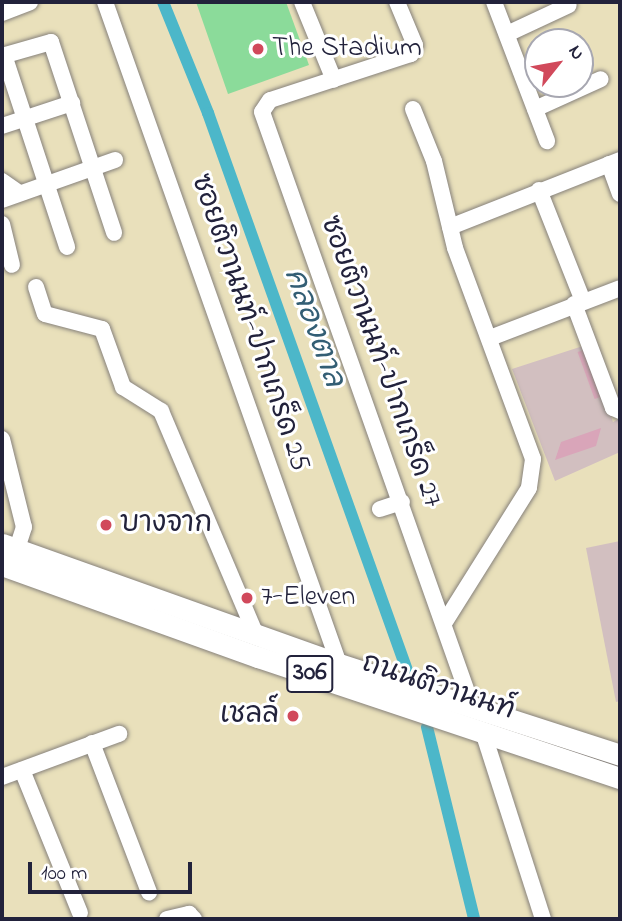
<!DOCTYPE html>
<meta charset="utf-8">
<style>
body{margin:0}
#map{position:relative;width:622px;height:921px;overflow:hidden;background:#e9e0bb;font-family:"Indie Flower","Playpen Sans Thai",sans-serif}
div>[style]{position:absolute}
[style*='--x']{left:calc(var(--x)*1px);top:calc(var(--y)*1px);width:calc(var(--w)*1px);rotate:calc(var(--a)*1deg)}
.industrial>*{inset:0;background:#d2bfc0}
.green>*{inset:0;background:#8bdb9a}
.canal>*{height:12px;margin:-6px;padding:0 6px;transform-origin:6px;border-radius:6px;background:#4cb7c9}
.building>*{inset:0;background:#d9a5b9;transform-origin:0 0}
.roads{filter:drop-shadow(0 0 2px #86817b) drop-shadow(0 0 2px #86817b)}
.minor>*{height:16px;margin:-8px;padding:0 8px;transform-origin:8px;border-radius:8px;background:#fff}
.major>*{height:21px;margin:-10.5px;padding:0 10.5px;transform-origin:10.5px;border-radius:10.5px;background:#fff}
.dots>*{width:19px;height:19px;translate:-50% -50%;box-sizing:border-box;border:4px solid #fff;border-radius:50%}
span{translate:-50% -50%;white-space:nowrap;text-align:center;line-height:1.15;-webkit-text-stroke:6px #fff;paint-order:stroke}
.shield-label span{padding:2px 5px;background:#fff;border:2px solid;border-radius:5px;-webkit-text-stroke-width:0}
.shield-label{font-size:26px;color:#22223b;font-weight:700}
.poi-label{font-size:28px;color:#22223b}
.left{translate:0 -50%;text-align:left}
.right{translate:-100% -50%;text-align:right}
.street-label{font-size:28px;color:#22223b}
.water-label{font-size:30px;color:#335e74;font-style:italic}
.frame{position:absolute;inset:0;border:4px solid #22223b;pointer-events:none}
.north{position:absolute;left:524px;top:28px;width:70px;height:70px;box-sizing:border-box;background:#fff;border:2px solid #a7a7b1;border-radius:50%;rotate:59deg;font-size:19px;font-weight:700;line-height:28px;text-align:center;color:#22223b}
.north::after{content:'';display:block;margin:auto;width:24px;height:32px;background:#d1495b;clip-path:polygon(50% 0,100% 100%,50% 72%,0 100%)}
.scale{position:absolute;left:28px;top:862px;width:164px;height:32px;box-sizing:border-box;border:4px solid #22223b;border-top:0;padding-left:9px;font-size:21px;line-height:24px;white-space:nowrap;color:#22223b;-webkit-text-stroke:5px #fff;paint-order:stroke}
</style>
<div id="map">
<div class="industrial">
<div style="clip-path:polygon(586px 345px,613px 422px,620px 418px,620px 452px,555px 481px,512px 369px)"></div>
<div style="clip-path:polygon(620px 541px,620px 701px,616px 702px,586px 548px)"></div>
</div>
<div class="green">
<div style="clip-path:polygon(196px 2px,286px 2px,309px 65px,228px 94px)"></div>
</div>
<div class="canal">
<div style="--x:163;--y:2;--w:120;--a:67.9"></div>
<div style="--x:208;--y:113;--w:595;--a:70.35"></div>
<div style="--x:427;--y:727;--w:198;--a:76.2"></div>
</div>
<div class="building">
<div style="left:586px;top:349px;width:50px;height:9px;rotate:70deg"></div>
<div style="clip-path:polygon(601px 428px,596px 446px,555px 460px,561px 442px)"></div>
</div>
<div class="roads">
<div class="minor">
<div style="--x:105;--y:2;--w:702;--a:70.53"></div>
<div style="--x:302;--y:2;--w:84;--a:67.7"></div>
<div style="--x:397;--y:2;--w:47;--a:67.3"></div>
<div style="--x:415;--y:45;--w:10;--a:114"></div>
<div style="--x:411;--y:54;--w:148;--a:161.9"></div>
<div style="--x:270;--y:100;--w:14;--a:124"></div>
<div style="--x:262;--y:112;--w:630;--a:70.53"></div>
<div style="--x:494;--y:2;--w:149;--a:69.1"></div>
<div style="--x:2;--y:13;--w:30;--a:-21"></div>
<div style="--x:507;--y:34;--w:68;--a:-25.1"></div>
<div style="--x:4;--y:55;--w:202;--a:71.8"></div>
<div style="--x:2;--y:56;--w:51;--a:-15.9"></div>
<div style="--x:51;--y:42;--w:201;--a:71.7"></div>
<div style="--x:413;--y:109;--w:56;--a:68"></div>
<div style="--x:434;--y:161;--w:89;--a:76.4"></div>
<div style="--x:455;--y:248;--w:225;--a:69.7"></div>
<div style="--x:533;--y:459;--w:29;--a:98"></div>
<div style="--x:529;--y:488;--w:158;--a:122.1"></div>
<div style="--x:535;--y:109;--w:72;--a:-24.4"></div>
<div style="--x:2;--y:126;--w:74;--a:-18.2"></div>
<div style="--x:609;--y:164;--w:32;--a:70"></div>
<div style="--x:2;--y:181;--w:21;--a:35"></div>
<div style="--x:539;--y:190;--w:119;--a:68.4"></div>
<div style="--x:2;--y:200;--w:120;--a:-19.5"></div>
<div style="--x:2;--y:224;--w:42;--a:76.3"></div>
<div style="--x:450;--y:227;--w:183;--a:-21.5"></div>
<div style="--x:36;--y:287;--w:28;--a:72"></div>
<div style="--x:45;--y:314;--w:59;--a:14.7"></div>
<div style="--x:102;--y:329;--w:62;--a:70.1"></div>
<div style="--x:123;--y:387;--w:45;--a:32.3"></div>
<div style="--x:161;--y:411;--w:243;--a:67"></div>
<div style="--x:574;--y:304;--w:111;--a:69.4"></div>
<div style="--x:613;--y:408;--w:8;--a:23"></div>
<div style="--x:490;--y:338;--w:139;--a:-21"></div>
<div style="--x:2;--y:439;--w:91;--a:76"></div>
<div style="--x:24;--y:527;--w:22;--a:108"></div>
<div style="--x:380;--y:509;--w:23;--a:-18"></div>
<div style="--x:483;--y:732;--w:196;--a:72.2"></div>
<div style="--x:92;--y:743;--w:160;--a:69.1"></div>
<div style="--x:22;--y:770;--w:154;--a:67.9"></div>
<div style="--x:2;--y:777;--w:125;--a:-20.2"></div>
<div style="--x:167;--y:919;--w:23;--a:-13"></div>
<div style="--x:189;--y:914;--w:7;--a:45"></div>
</div>
<div class="major">
<div style="--x:2;--y:544;--w:358;--a:19.6"></div>
<div style="--x:339;--y:664;--w:295;--a:17.9"></div>
<div style="--x:2;--y:565;--w:272;--a:19.8"></div>
<div style="--x:258;--y:657;--w:382;--a:18.5"></div>
</div>
</div>
<div class="dots">
<div style="left:258px;top:49px;background:#d1495b"></div>
<div style="left:106px;top:525px;background:#d1495b"></div>
<div style="left:247px;top:598px;background:#d1495b"></div>
<div style="left:293px;top:716px;background:#d1495b"></div>
</div>
<div class="shield-label">
<span style="left:310px;top:674px">306</span>
</div>
<div class="poi-label">
<span class="left" style="left:272px;top:49px">The Stadium</span>
<span class="left" style="left:120px;top:525px">บางจาก</span>
<span class="left" style="left:261px;top:598px">7-Eleven</span>
<span class="right" style="left:279px;top:716px">เชลล์</span>
</div>
<div class="street-label">
<span style="left:249px;top:323px;rotate:71deg">ซอยติวานนท์-ปากเกร็ด 25</span>
<span style="left:380px;top:362px;rotate:70deg">ซอยติวานนท์-ปากเกร็ด 27</span>
<span style="left:438px;top:688px;rotate:18deg">ถนนติวานนท์</span>
</div>
<div class="water-label">
<span style="left:313px;top:328px;rotate:70deg">คลองตาล</span>
</div>
<div class="frame"></div>
<div class="north">N</div>
<div class="scale">100 m</div>
</div>
